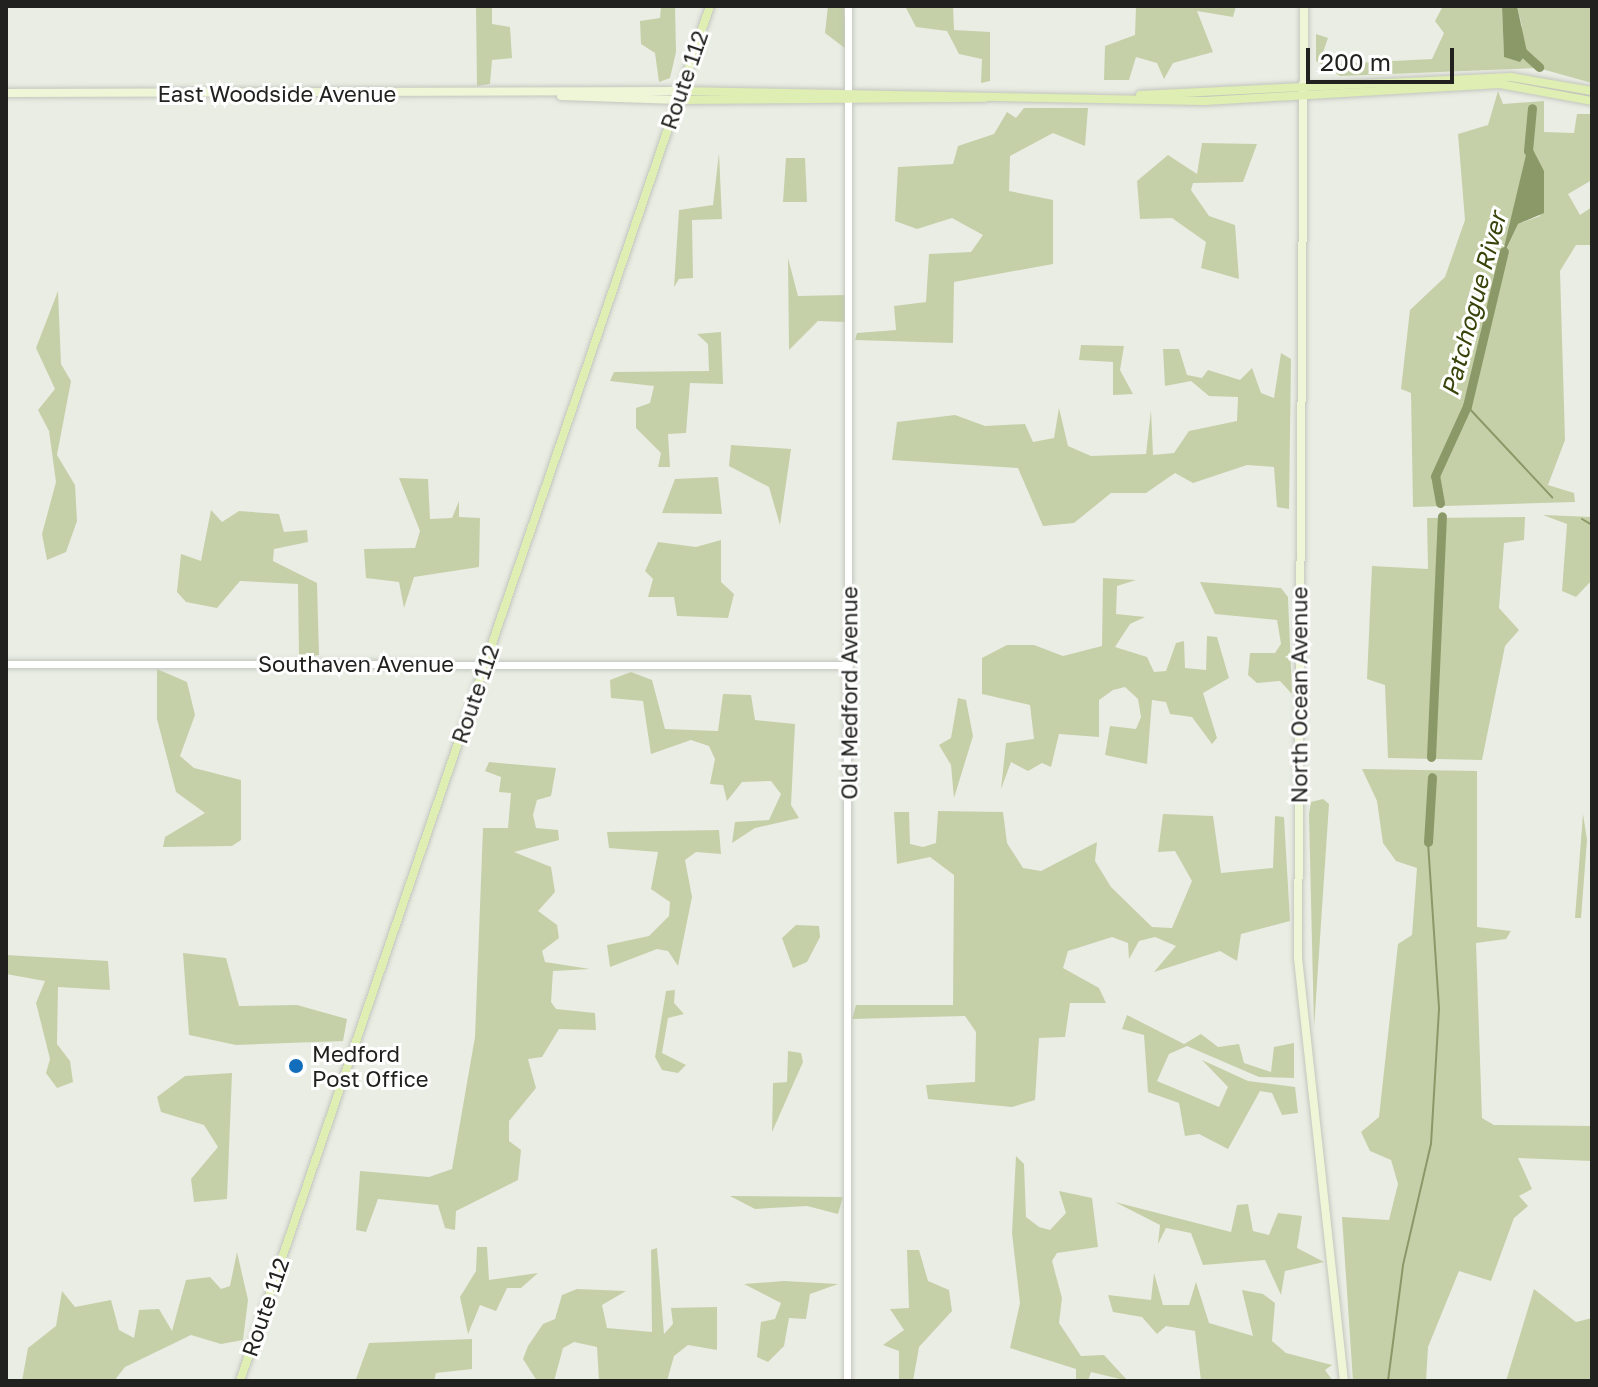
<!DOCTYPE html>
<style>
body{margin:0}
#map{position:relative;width:1598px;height:1387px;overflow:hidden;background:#eaede4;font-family:"Golos Text",sans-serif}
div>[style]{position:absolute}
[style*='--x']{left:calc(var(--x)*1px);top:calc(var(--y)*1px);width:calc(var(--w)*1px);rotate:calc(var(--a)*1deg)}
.green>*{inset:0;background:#c5d0a8}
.water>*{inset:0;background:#8b9968}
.stream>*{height:2px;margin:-1px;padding:0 1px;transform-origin:1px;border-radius:1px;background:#8b9968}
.river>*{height:9px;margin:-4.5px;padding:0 4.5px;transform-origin:4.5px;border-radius:4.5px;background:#8b9968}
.roads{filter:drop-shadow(0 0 2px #c3c6bd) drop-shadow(0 0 2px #c3c6bd)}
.tertiary>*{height:7px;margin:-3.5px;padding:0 3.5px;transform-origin:3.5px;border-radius:3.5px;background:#fff}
.secondary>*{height:8px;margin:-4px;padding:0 4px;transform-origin:4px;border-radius:4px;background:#eff6d8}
.primary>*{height:8px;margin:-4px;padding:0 4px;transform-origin:4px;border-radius:4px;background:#dfeeb2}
.dots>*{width:22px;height:22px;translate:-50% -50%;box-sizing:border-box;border:4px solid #fff;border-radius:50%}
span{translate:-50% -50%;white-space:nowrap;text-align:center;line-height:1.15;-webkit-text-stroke:6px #fff;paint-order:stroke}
.street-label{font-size:22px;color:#21221f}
.poi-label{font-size:22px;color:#21221f}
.left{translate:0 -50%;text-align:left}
.water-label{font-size:24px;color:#374308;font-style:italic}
.frame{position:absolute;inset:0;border:8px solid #21221f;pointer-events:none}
.scale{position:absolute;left:1306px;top:48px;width:148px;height:36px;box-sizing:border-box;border:4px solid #21221f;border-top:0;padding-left:10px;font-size:24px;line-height:28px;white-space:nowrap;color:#21221f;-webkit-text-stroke:6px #fff;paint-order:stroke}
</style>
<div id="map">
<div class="green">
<div style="clip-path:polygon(476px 6px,492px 6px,492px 24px,510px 27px,512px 58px,492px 60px,490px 84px,477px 86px)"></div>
<div style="clip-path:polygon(661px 6px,675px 6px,676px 52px,670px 78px,659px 82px,655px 53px,641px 44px,640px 21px,660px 18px)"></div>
<div style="clip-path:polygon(828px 6px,844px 6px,846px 49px,825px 33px)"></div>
<div style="clip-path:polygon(905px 6px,953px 6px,954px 30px,990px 32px,990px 81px,981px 83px,982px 59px,959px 54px,947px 31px,916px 27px)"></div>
<div style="clip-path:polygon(1136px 6px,1236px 6px,1233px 17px,1197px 11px,1213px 52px,1173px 63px,1164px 79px,1157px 63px,1136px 57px,1129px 80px,1104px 80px,1105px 46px,1135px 35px)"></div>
<div style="clip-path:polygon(1443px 6px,1502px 6px,1504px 57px,1522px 26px,1517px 6px,1592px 6px,1592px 83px,1538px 68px,1340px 76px,1316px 61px,1316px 34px,1328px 38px,1321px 58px,1335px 64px,1432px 59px,1444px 33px,1435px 21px)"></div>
<div style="clip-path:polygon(evenodd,1498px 91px,1503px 104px,1544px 101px,1544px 132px,1574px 133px,1577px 114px,1592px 114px,1592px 180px,1568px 194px,1580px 215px,1592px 207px,1592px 245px,1576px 245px,1560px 271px,1565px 440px,1548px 485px,1574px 493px,1575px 502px,1413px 507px,1411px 393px,1401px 389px,1410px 310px,1445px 277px,1465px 220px,1458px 134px,1488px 125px,1498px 91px,1529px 142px,1540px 216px,1518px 224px,1505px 252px,1529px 142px)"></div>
<div style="clip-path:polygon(1024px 108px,1088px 108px,1085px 146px,1053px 133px,1010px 156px,1009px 191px,1053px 200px,1053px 264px,954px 282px,953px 343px,855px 340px,857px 333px,896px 330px,894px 306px,926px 302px,929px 254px,971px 252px,983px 235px,952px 218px,917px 229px,895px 221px,898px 167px,953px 164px,958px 146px,994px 134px,1007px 112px,1016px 118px)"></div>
<div style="clip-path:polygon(1202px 143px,1257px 144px,1243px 182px,1193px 183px,1191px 190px,1209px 216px,1235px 225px,1239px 279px,1201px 268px,1206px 242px,1172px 218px,1140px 219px,1137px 181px,1168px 155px,1197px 174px)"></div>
<div style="clip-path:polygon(719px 153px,722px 219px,692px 220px,693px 278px,679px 279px,674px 287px,679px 210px,713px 205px)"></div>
<div style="clip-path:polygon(786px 158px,805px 158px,807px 202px,783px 202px)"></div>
<div style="clip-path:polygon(788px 258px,798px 296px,846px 295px,846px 322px,818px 321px,789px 350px)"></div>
<div style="clip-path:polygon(58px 291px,61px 364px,71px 381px,57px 455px,75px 485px,77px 521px,66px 552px,47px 560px,42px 534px,56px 482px,49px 431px,38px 410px,55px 389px,36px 348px)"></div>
<div style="clip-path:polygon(721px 332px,723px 384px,690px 383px,686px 433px,668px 434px,670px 467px,658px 467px,661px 453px,636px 428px,636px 408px,650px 403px,654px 386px,610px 381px,614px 372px,709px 371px,708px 344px,697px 334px)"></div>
<div style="clip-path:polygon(1081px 345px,1124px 346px,1120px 370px,1133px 394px,1113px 395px,1113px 362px,1079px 360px)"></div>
<div style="clip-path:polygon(1163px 349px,1179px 349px,1187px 375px,1202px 378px,1208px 370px,1240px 380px,1252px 368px,1261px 393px,1274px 398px,1281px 353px,1291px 359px,1289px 509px,1277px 507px,1274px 467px,1247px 465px,1193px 483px,1175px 473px,1146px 493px,1111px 493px,1074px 523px,1043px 526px,1018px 468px,892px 460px,897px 422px,955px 415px,985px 426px,1025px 424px,1033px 442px,1054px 438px,1059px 408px,1068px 446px,1091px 456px,1146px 454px,1151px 410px,1153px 455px,1174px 453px,1189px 431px,1237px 421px,1238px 397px,1209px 396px,1191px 381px,1165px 386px)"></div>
<div style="clip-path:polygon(731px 445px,791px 449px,780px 525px,769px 487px,729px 466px)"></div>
<div style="clip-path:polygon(718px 477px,722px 514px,662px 513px,675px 479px)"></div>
<div style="clip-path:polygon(399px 478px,428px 479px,430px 519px,452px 518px,459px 501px,459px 517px,480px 518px,479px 567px,414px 577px,404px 608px,399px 582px,366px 578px,364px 549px,415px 548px,420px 531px)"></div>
<div style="clip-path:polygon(211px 510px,222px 522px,239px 511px,279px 514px,284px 532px,307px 530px,308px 542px,274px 549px,273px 561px,317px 583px,319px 655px,299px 658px,298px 584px,240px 581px,217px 608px,186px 602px,177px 592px,181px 554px,201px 561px)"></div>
<div style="clip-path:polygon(1543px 515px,1592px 517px,1592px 580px,1576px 597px,1562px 591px,1567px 524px)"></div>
<div style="clip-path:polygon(1525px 517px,1524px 540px,1504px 543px,1499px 608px,1519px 630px,1505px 646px,1482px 760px,1388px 758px,1385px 685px,1367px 679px,1372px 566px,1428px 569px,1427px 518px)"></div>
<div style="clip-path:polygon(721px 540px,721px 582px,734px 594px,728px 618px,677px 616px,674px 597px,648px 597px,653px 579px,645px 571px,658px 542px,696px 547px)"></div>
<div style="clip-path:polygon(1103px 578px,1136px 580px,1117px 586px,1116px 614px,1145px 617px,1130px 624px,1115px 647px,1147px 657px,1154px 672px,1166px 671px,1176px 643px,1184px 641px,1185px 668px,1206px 670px,1207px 636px,1217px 637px,1229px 678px,1203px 693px,1217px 738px,1212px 744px,1192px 717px,1170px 714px,1166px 702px,1152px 700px,1147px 764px,1105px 755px,1110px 726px,1136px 729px,1141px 717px,1138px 699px,1125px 687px,1113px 690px,1099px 700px,1099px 737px,1059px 734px,1051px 767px,1042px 763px,1028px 771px,1011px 762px,1001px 789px,1006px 743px,1034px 739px,1030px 705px,982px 694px,982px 658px,1007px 645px,1034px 645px,1063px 656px,1102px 646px)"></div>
<div style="clip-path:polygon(1200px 582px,1281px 588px,1288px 597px,1292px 694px,1280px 681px,1257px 683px,1248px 675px,1250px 653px,1275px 653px,1281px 644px,1277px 620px,1215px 614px)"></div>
<div style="clip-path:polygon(157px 669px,187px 682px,195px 715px,180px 756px,194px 768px,241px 780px,241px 840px,232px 846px,163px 847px,165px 837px,205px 813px,176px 792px,157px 719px)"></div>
<div style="clip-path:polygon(631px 672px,652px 680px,665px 729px,718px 731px,723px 694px,751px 695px,755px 720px,795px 724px,791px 805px,799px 818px,755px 828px,732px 843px,735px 822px,769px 820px,781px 794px,771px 781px,742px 782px,727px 801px,723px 785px,710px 784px,715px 759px,709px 746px,691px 740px,651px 754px,643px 701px,611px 698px,610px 680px)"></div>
<div style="clip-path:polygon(958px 698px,966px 700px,973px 736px,954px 798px,951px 765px,939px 745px,951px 738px)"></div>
<div style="clip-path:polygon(489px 762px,556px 768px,551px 796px,537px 800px,533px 815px,536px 828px,558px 830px,559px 840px,514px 852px,551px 867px,555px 892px,538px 911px,557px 925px,559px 938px,542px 951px,545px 962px,590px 969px,553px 971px,551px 1002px,556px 1009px,595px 1013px,596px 1030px,559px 1029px,542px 1057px,528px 1059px,536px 1088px,509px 1121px,509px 1141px,521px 1150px,518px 1180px,456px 1211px,455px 1230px,445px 1228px,438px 1205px,378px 1199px,366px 1232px,356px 1230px,360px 1171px,429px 1177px,452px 1169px,475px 1037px,483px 828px,508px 828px,511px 793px,499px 792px,501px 777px,485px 771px)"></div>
<div style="clip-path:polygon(1362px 769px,1477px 771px,1477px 927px,1511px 931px,1506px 939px,1476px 943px,1482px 1118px,1494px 1125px,1592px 1126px,1592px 1161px,1518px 1158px,1532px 1189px,1519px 1196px,1528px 1206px,1514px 1218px,1491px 1281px,1459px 1271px,1428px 1347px,1426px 1381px,1353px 1381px,1342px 1217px,1389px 1220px,1398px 1184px,1391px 1160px,1370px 1151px,1361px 1132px,1379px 1117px,1398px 944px,1412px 935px,1417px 868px,1396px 861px,1383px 843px,1377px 801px)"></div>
<div style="clip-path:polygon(1323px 799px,1329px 804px,1314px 1028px,1309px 814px,1311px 802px)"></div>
<div style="clip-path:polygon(938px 811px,1003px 812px,1007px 843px,1023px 868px,1041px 871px,1097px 842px,1095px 861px,1111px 887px,1152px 927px,1172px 928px,1192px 881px,1175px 851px,1158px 852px,1163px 814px,1213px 816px,1221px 873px,1273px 868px,1275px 816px,1284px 817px,1290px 921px,1241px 934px,1237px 961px,1220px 951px,1154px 972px,1176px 946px,1155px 937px,1139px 941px,1129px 959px,1128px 943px,1112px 937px,1068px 951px,1063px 968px,1099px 988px,1106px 1003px,1070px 1003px,1065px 1037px,1039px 1038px,1035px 1100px,1012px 1107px,928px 1099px,926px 1085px,975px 1082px,976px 1032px,965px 1016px,852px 1019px,856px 1005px,953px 1005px,954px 875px,930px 857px,897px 864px,894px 812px,909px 812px,910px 844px,923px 847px,936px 843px)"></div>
<div style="clip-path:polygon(1583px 814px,1587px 840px,1581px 918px,1575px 918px)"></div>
<div style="clip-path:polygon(719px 830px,721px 854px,696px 852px,685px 860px,692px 897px,678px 966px,668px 951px,657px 949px,610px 967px,607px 945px,649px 936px,669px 916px,670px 902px,651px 889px,658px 852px,609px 848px,607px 832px)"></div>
<div style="clip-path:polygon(796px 925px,819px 926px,820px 937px,807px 962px,793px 968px,782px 938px)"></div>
<div style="clip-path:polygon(183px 953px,226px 958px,239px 1006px,297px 1005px,347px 1019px,343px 1041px,236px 1045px,189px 1035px)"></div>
<div style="clip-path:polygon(6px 955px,108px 961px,110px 990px,58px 987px,57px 1044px,70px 1061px,73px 1082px,57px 1088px,46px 1073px,50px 1059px,36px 1003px,45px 981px,6px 974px)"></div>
<div style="clip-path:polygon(675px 990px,674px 1003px,684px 1014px,668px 1018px,662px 1053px,686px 1065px,678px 1073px,662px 1070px,655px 1057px,666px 991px)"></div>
<div style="clip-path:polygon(1127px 1015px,1184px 1044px,1201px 1034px,1218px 1047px,1239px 1044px,1244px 1063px,1271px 1072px,1274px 1047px,1294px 1043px,1294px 1078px,1259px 1077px,1187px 1046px,1169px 1054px,1157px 1081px,1219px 1107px,1228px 1087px,1202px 1060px,1248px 1081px,1295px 1087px,1298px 1113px,1282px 1115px,1272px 1093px,1260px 1091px,1228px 1149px,1199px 1134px,1185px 1136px,1179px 1103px,1148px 1092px,1144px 1035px,1122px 1029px)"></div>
<div style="clip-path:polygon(788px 1051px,801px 1053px,803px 1062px,772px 1132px,773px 1083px,787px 1082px)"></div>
<div style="clip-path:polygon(232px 1073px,227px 1199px,194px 1202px,191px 1179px,218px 1147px,204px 1125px,161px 1112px,157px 1097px,185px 1076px)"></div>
<div style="clip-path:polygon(1016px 1156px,1024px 1164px,1026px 1217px,1039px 1227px,1050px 1230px,1066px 1213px,1059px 1191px,1092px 1198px,1098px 1247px,1057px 1253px,1052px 1261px,1062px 1298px,1059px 1323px,1081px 1356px,1104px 1355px,1128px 1381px,1091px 1372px,1088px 1381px,1076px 1381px,1076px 1369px,1010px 1348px,1020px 1303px,1012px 1233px)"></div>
<div style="clip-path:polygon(730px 1196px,842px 1197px,843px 1197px,838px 1214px,807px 1206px,755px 1209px)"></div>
<div style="clip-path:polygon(1115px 1202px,1231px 1232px,1237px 1205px,1248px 1204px,1253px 1231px,1269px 1235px,1278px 1213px,1302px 1216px,1297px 1248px,1324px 1262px,1285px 1271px,1281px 1295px,1265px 1260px,1203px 1265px,1191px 1233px,1166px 1228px,1158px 1244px,1160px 1225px)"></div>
<div style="clip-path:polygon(477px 1247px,487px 1247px,489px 1280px,538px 1273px,521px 1288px,507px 1288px,496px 1311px,480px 1305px,468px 1334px,460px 1297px,476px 1271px)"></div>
<div style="clip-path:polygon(657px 1248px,664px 1334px,673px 1324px,671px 1308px,717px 1307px,717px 1350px,688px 1345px,674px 1356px,667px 1381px,599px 1381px,597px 1347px,574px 1342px,563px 1348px,554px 1381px,537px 1381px,523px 1359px,528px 1346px,543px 1324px,555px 1319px,562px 1295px,577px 1289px,626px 1291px,602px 1305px,607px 1328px,652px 1332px,651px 1250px)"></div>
<div style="clip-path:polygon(907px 1250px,919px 1250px,928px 1281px,949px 1290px,952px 1311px,919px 1347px,913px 1381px,899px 1381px,899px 1351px,883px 1345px,904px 1330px,890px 1309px,909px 1308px)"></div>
<div style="clip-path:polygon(237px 1252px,248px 1300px,243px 1340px,221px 1344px,191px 1335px,125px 1367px,114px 1381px,22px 1381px,28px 1348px,56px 1326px,62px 1291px,75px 1307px,111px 1300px,119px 1330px,134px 1338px,139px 1310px,159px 1309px,172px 1331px,186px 1280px,210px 1277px,221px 1289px,230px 1286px)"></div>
<div style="clip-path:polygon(1154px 1273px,1163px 1305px,1189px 1305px,1196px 1282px,1209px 1323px,1253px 1336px,1242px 1290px,1263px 1294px,1275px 1303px,1272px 1341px,1286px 1353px,1332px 1365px,1325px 1370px,1333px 1381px,1201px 1381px,1195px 1331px,1166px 1326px,1157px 1334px,1142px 1317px,1113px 1312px,1108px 1295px,1151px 1300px)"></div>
<div style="clip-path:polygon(784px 1281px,838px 1284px,810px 1294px,806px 1319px,789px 1318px,784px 1346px,768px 1362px,757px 1357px,761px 1322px,775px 1319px,781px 1303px,744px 1284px)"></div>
<div style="clip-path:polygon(1534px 1289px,1576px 1322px,1592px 1318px,1592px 1381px,1506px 1381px)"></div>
<div style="clip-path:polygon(472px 1339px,472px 1369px,436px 1373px,434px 1381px,324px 1381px,356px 1379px,369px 1343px)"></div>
</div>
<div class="water">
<div style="clip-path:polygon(1502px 6px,1517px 6px,1527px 52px,1520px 62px,1504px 57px)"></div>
<div style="clip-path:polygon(1529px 142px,1544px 171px,1544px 213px,1518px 224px,1501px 260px)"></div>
</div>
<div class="stream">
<div style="--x:1467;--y:406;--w:125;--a:47"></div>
<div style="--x:1582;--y:519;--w:12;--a:31"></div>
<div style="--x:1388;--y:1381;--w:117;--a:-82.6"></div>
<div style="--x:1403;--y:1265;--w:124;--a:-77"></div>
<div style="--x:1431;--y:1144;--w:136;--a:-86.6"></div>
<div style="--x:1439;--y:1008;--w:166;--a:-93.8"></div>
</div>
<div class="river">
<div style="--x:1517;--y:47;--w:30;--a:42"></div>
<div style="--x:1528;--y:151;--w:43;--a:-84.7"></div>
<div style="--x:1440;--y:503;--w:27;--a:-100"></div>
<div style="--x:1435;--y:476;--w:77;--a:-65.4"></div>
<div style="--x:1467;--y:406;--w:159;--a:-76.6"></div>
<div style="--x:1431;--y:757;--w:241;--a:-87.4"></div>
<div style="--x:1428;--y:842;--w:65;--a:-86.5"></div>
</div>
<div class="roads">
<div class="tertiary">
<div style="--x:6;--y:664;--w:843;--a:0.07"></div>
<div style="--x:847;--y:1381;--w:1375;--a:-89.96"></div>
</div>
<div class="secondary">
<div style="--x:1304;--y:6;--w:952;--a:90.36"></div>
<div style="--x:1298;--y:958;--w:425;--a:83.8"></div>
<div style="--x:6;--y:93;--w:675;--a:-0.17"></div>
<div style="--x:561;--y:96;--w:117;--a:2"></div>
</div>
<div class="primary">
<div style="--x:681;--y:91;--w:523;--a:1.1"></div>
<div style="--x:1204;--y:101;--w:296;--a:-3.3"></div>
<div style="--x:1500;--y:84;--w:94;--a:10.5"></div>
<div style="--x:1140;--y:95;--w:371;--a:-2.8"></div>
<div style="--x:1511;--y:77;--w:82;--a:9.8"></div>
<div style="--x:678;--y:100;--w:307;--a:-0.4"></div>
<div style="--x:240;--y:1381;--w:1453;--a:-71.13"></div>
</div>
</div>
<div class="dots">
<div style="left:296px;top:1066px;background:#126ebb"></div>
</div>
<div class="street-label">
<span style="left:684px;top:80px;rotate:-71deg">Route 112</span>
<span style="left:277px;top:94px">East Woodside Avenue</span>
<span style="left:356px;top:664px">Southaven Avenue</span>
<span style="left:849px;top:693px;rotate:-90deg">Old Medford Avenue</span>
<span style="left:475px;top:694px;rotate:-71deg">Route 112</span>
<span style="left:1299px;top:695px;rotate:-90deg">North Ocean Avenue</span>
<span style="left:265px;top:1307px;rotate:-71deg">Route 112</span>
</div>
<div class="poi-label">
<span class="left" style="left:312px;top:1066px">Medford<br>Post Office</span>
</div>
<div class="water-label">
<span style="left:1473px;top:304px;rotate:-75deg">Patchogue River</span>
</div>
<div class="frame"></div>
<div class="scale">200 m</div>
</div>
